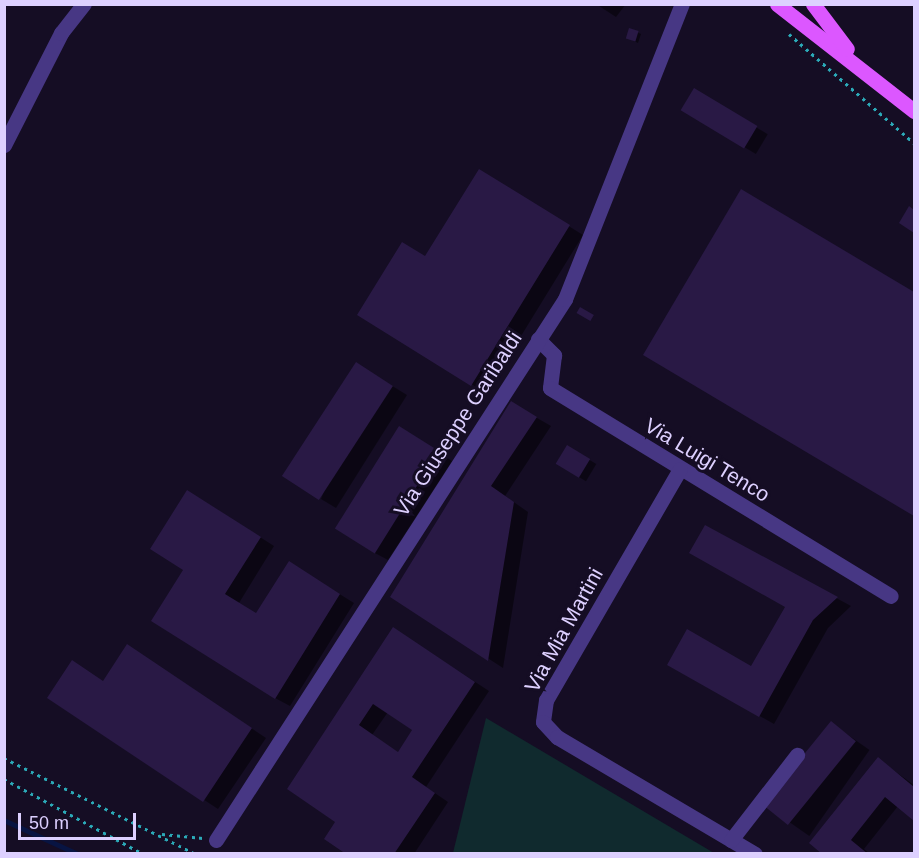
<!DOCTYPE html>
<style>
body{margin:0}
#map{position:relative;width:919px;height:858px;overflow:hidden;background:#150d24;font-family:Helvetica,sans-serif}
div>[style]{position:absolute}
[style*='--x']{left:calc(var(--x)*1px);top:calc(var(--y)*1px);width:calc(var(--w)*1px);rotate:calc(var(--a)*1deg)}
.green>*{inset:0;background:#102a2e}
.shadow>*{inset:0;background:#0007;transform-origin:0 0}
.stream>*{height:4.5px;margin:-2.25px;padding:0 2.25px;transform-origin:2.25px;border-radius:2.25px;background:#081442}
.building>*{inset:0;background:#291945;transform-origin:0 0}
.path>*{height:3px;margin-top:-1.5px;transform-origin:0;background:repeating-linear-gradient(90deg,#2baab8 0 3px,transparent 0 7.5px)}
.minor>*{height:15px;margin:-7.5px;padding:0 7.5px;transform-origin:7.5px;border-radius:7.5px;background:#473784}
.major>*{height:15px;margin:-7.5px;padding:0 7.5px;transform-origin:7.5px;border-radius:7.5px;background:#dc57ff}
span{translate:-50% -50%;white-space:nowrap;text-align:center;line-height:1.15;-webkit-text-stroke:6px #150d24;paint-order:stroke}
.street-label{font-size:21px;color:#ddd0ff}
.frame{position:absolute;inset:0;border:6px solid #ddd0ff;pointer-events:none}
.scale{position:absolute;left:18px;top:813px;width:118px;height:27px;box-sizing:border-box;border:3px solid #ddd0ff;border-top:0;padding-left:8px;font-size:18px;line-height:21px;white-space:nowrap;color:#ddd0ff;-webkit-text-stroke:4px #150d24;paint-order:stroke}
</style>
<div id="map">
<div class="green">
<div style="clip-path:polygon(486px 718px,714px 853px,453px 853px)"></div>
</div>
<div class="shadow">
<div style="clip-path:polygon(596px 4px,626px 4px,616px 17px)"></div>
<div style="clip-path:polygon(630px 29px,641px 34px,638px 43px,630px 39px)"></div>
<div style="left:694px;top:90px;width:86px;height:23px;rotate:31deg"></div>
<div style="clip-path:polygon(493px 179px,583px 235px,486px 393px,359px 315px,426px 257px)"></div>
<div style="clip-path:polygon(742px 191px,914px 293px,914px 514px,645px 354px)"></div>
<div style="clip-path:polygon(371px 373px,407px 395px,336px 508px,321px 499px)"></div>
<div style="clip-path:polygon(511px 403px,551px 426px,505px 496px,528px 512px,503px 668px,392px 596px)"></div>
<div style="clip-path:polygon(414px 436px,452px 461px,388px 560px,373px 552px)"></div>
<div style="left:568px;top:447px;width:33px;height:20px;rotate:31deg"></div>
<div style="clip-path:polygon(202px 500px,274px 546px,239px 603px,257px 615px,304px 572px,354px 603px,290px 706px,275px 698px,185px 569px)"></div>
<div style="clip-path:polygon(705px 527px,851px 606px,828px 628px,774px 724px,669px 665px,752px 668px,787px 606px)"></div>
<div style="clip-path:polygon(evenodd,408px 638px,489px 691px,426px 787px,448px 802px,414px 854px,348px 854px,337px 821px,289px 789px,408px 638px,388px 712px,415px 730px,399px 753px,372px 735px,388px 712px)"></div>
<div style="clip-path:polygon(142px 655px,266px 738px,218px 809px,49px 698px,104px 682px)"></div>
<div style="left:831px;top:723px;width:47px;height:105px;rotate:35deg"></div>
<div style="clip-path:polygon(878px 759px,914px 785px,914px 819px,898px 806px,864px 849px,870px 854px,824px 854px)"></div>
</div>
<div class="stream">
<div style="--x:4;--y:820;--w:81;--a:24.7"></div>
</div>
<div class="building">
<div style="left:629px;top:28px;width:10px;height:11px;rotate:17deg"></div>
<div style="left:694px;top:88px;width:74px;height:26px;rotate:31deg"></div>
<div style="clip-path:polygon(479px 169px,570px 225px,471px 386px,357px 315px,402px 242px,425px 256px)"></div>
<div style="clip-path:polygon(741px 189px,914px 292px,914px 516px,643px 355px)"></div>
<div style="clip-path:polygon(909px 206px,914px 210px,914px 233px,899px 223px)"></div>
<div style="left:580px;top:307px;width:16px;height:7px;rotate:30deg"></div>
<div style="left:356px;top:362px;width:44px;height:136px;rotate:33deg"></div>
<div style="clip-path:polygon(511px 401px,537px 417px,491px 486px,514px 502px,488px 661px,390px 597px)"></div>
<div style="left:399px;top:426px;width:47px;height:121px;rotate:32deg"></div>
<div style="left:567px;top:445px;width:27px;height:22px;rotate:31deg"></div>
<div style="clip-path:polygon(187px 490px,261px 537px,225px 594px,256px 613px,289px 561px,340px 594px,275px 699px,151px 621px,183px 570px,150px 549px)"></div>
<div style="clip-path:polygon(705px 525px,838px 597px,813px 620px,759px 717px,667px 665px,687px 629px,751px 666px,785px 607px,689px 553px)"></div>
<div style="clip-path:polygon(evenodd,393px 627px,475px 682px,412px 777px,435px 793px,394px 854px,346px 854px,324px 839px,335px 822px,287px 789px,393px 627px,373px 704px,412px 730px,398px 752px,359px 725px,373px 704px)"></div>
<div style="clip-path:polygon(127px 644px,252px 728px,203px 802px,47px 698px,72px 660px,103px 681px)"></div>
<div style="left:831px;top:721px;width:32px;height:108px;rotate:39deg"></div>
<div style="clip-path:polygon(878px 757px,914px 787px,914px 821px,885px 797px,851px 840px,868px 854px,822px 854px,809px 843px)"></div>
</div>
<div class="path">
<div style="--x:789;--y:34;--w:166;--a:41.1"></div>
<div style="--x:4;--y:758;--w:215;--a:26.6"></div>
<div style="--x:4;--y:779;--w:158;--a:28.3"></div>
<div style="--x:162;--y:834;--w:41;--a:5.6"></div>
</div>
<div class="minor">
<div style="--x:4;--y:145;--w:126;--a:-63"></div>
<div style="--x:61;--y:33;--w:37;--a:-52"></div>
<div style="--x:538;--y:339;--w:23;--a:45"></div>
<div style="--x:554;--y:355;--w:33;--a:97"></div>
<div style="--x:550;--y:388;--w:399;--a:31.4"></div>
<div style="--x:680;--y:469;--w:267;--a:120.1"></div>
<div style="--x:546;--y:700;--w:22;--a:98"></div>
<div style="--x:543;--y:722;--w:21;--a:47"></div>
<div style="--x:557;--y:737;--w:230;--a:30.6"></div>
<div style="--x:216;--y:840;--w:644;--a:-57.17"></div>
<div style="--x:565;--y:299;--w:317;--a:-68.4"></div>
<div style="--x:731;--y:840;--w:108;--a:-52.2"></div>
</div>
<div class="major">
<div style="--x:777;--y:4;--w:174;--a:38"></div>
<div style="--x:813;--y:4;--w:56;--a:52.9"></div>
</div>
<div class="street-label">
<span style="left:458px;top:424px;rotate:-57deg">Via Giuseppe Garibaldi</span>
<span style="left:707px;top:460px;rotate:31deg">Via Luigi Tenco</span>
<span style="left:564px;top:630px;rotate:-61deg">Via Mia Martini</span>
</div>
<div class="frame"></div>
<div class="scale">50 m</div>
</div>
